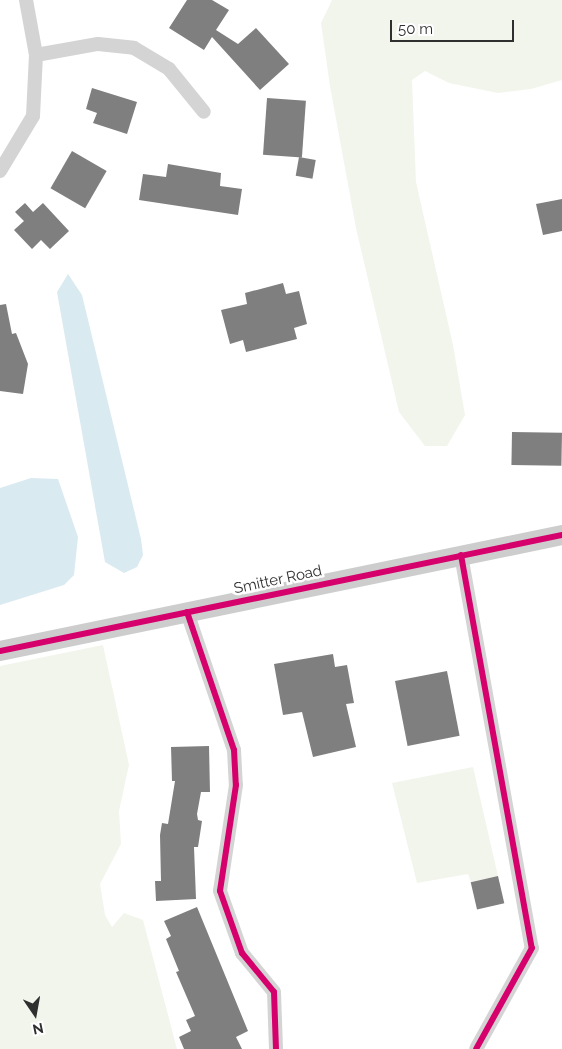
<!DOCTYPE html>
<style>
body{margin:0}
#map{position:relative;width:562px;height:1049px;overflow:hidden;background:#fff;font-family:Raleway,sans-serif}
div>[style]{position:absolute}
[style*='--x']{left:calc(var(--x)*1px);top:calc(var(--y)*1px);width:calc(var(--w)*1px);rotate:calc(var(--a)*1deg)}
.green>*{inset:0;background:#f2f5ec}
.water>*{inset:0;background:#daeaf1}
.building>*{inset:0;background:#7f7f7f;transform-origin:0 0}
.street>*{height:14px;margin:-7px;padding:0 7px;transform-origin:7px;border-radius:7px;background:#d4d4d4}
.secondary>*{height:20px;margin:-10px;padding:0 10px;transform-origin:10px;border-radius:10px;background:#cdcdcd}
.cycleway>*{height:6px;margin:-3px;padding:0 3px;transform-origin:3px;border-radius:3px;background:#d6006c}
span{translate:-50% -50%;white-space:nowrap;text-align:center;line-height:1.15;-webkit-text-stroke:5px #fff;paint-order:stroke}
.street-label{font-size:15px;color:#2f2f2f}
.north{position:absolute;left:10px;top:989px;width:50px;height:50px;-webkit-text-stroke:4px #fff;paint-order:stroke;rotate:168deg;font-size:14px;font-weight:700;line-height:20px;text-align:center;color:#2f2f2f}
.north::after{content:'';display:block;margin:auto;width:18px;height:22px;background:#2f2f2f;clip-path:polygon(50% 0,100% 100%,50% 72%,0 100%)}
.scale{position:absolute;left:390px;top:20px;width:124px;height:22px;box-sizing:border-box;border:2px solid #2f2f2f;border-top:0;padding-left:6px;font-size:15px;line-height:18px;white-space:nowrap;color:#2f2f2f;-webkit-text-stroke:4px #fff;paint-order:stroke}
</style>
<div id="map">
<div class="green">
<div style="clip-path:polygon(332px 0,562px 0,562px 80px,531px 89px,498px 93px,449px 83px,425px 71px,412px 80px,416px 182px,453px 345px,465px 415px,447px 446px,425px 446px,399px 412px,356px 228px,330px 86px,321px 23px)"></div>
<div style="clip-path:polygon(103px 645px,129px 765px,119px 811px,121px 844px,100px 884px,105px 915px,112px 927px,124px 913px,143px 920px,177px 1049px,0 1049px,0 666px)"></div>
<div style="clip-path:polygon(473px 767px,498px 876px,471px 882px,468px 874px,417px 883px,392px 783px)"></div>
</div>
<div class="water">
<div style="clip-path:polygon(68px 274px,82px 295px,141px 539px,143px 555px,137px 567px,124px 573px,105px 562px,57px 292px)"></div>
<div style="clip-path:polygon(31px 478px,58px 479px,78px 537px,74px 575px,64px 585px,0 605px,0 488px)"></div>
</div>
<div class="building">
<div style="clip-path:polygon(187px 0,212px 0,229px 10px,216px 30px,238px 44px,256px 28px,289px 64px,260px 90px,212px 37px,204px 50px,169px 28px)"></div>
<div style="clip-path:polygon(92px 88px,137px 102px,127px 134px,93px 123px,97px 113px,86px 109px)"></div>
<div style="left:267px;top:98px;width:39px;height:57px;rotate:4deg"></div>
<div style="left:72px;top:151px;width:40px;height:43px;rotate:30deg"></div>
<div style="left:299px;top:157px;width:17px;height:19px;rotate:10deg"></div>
<div style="clip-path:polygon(168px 164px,221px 173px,220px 186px,242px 189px,238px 215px,139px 200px,143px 174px,166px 177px)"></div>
<div style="clip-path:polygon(562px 199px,562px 231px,543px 235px,536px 204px)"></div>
<div style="clip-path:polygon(25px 203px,33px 212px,43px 203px,69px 231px,50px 249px,41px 240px,32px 249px,14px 230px,24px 221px,15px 212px)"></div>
<div style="clip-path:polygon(283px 283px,286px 294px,299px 291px,307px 324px,294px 328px,297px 339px,246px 352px,243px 340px,230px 344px,221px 310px,247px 304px,245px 293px)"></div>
<div style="clip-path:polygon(6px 304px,12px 334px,16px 333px,28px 364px,23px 394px,0 391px,0 305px)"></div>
<div style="left:512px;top:432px;width:50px;height:33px;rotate:1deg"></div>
<div style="clip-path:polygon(333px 654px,335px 667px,347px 665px,354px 703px,346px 704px,356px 747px,313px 757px,302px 712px,283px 715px,274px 664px)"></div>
<div style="left:447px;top:671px;width:66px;height:53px;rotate:79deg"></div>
<div style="clip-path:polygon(209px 746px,210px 792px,201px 792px,197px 814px,198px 820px,202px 821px,198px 847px,194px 847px,196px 899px,156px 901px,155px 881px,161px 881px,160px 835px,162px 823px,168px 824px,175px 781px,172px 781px,171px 747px)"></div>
<div style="left:498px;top:876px;width:28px;height:28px;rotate:77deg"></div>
<div style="clip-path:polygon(197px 907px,248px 1031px,236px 1037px,242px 1049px,184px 1049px,179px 1037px,191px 1031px,186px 1020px,195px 1016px,176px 972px,179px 971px,166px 939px,171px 936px,164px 921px)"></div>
</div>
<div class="street">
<div style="--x:36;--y:55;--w:63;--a:-10.1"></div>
<div style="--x:98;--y:44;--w:36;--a:6"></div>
<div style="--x:134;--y:48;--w:41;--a:31"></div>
<div style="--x:169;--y:69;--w:55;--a:50.9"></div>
<div style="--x:0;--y:171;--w:64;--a:-59"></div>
<div style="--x:33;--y:116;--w:61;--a:-87.2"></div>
<div style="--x:36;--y:55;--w:56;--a:-100.3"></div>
<div style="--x:461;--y:555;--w:399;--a:79.8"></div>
<div style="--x:532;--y:948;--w:115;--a:119"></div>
<div style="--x:187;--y:612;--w:146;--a:71.2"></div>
<div style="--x:234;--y:750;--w:35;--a:87"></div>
<div style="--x:236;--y:785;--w:107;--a:98.6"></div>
<div style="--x:220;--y:891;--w:66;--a:70.5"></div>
<div style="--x:242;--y:953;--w:50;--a:50.6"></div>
<div style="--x:274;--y:992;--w:57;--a:88"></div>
</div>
<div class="secondary">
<div style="--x:0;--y:651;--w:574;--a:-11.66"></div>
</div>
<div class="cycleway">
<div style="--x:461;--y:555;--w:399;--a:79.8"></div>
<div style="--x:532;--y:948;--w:115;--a:119"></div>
<div style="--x:187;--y:612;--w:146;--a:71.2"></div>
<div style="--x:234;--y:750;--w:35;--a:87"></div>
<div style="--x:236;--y:785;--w:107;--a:98.6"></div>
<div style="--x:220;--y:891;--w:66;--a:70.5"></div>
<div style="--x:242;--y:953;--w:50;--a:50.6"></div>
<div style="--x:274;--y:992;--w:57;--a:88"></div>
<div style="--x:0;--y:651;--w:574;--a:-11.66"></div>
</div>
<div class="street-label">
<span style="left:278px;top:580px;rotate:-12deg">Smitter Road</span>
</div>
<div class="north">N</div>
<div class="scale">50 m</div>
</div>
